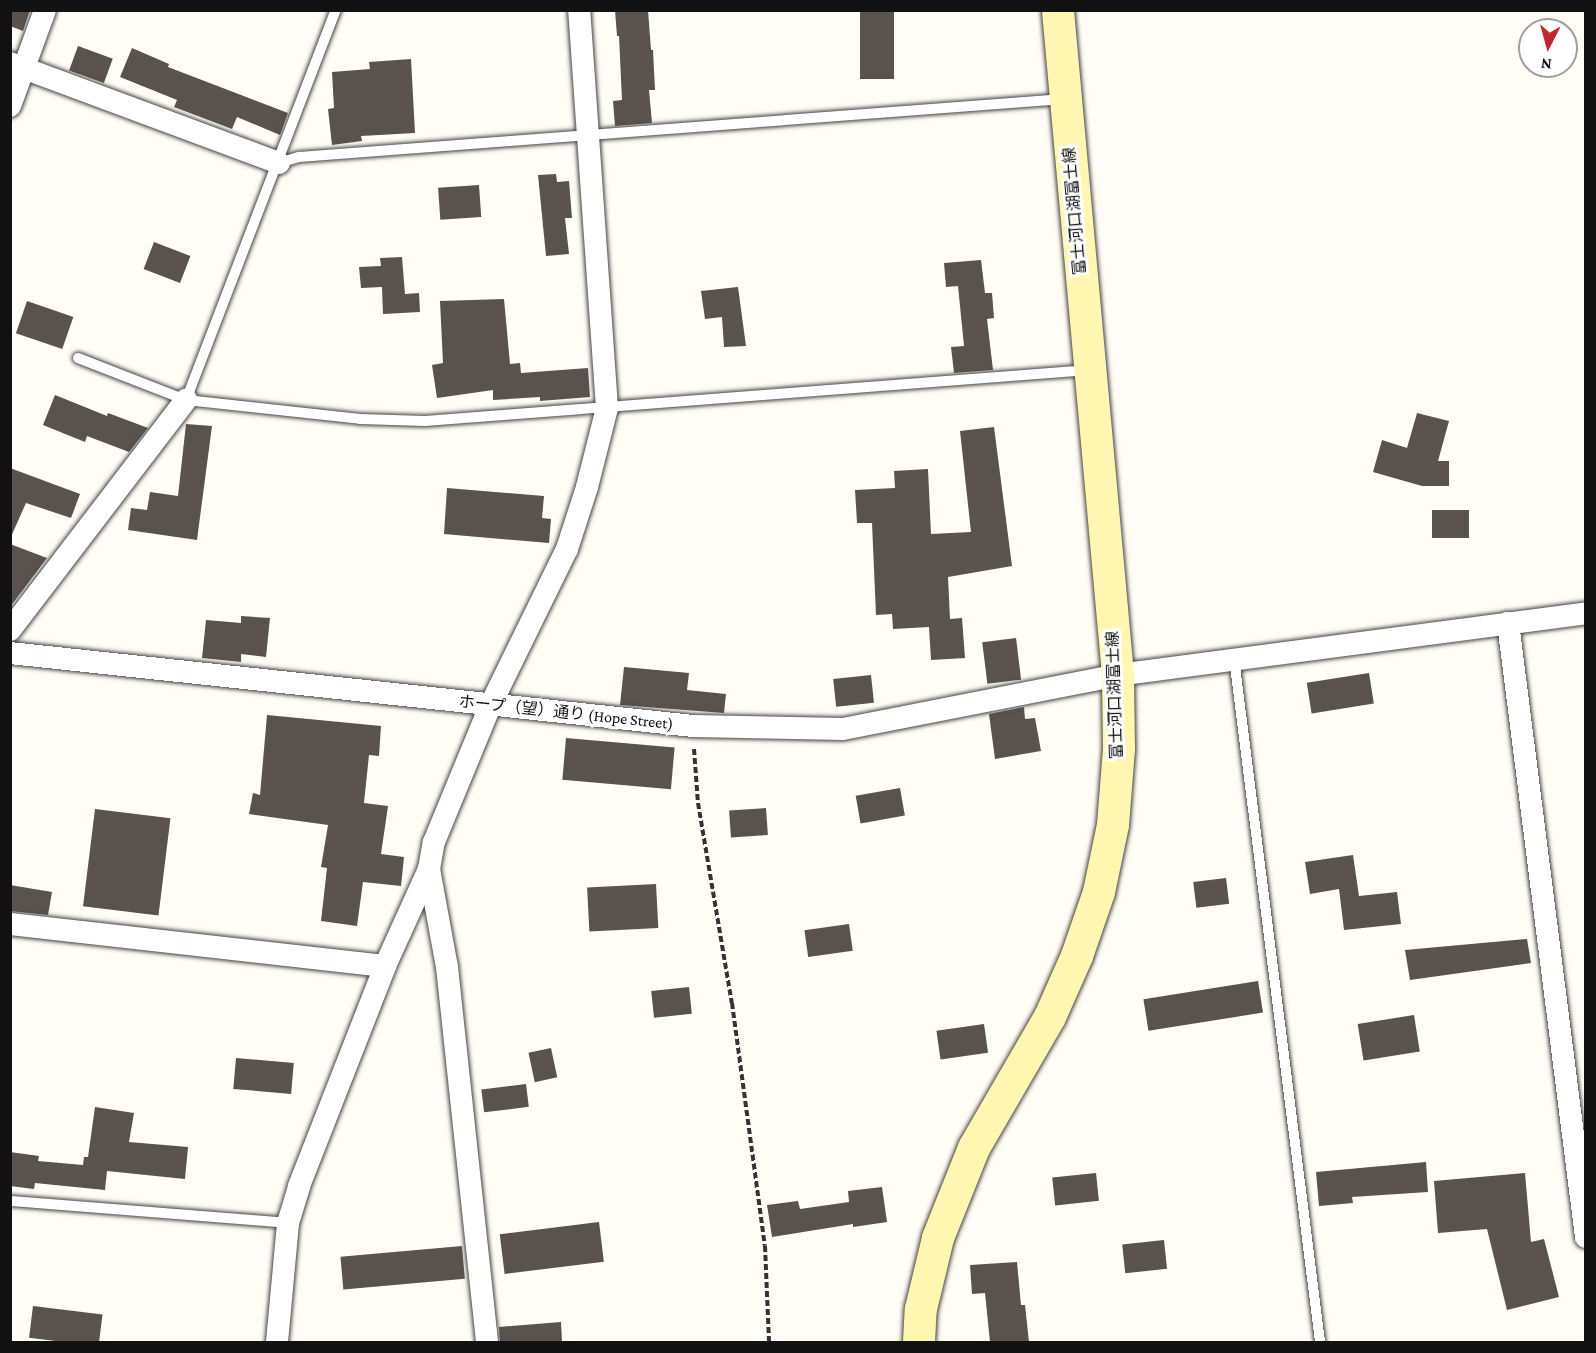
<!DOCTYPE html>
<meta charset="utf-8">
<style>
body{margin:0}
#map{position:relative;width:1596px;height:1353px;overflow:hidden;background:#fffdf5;font-family:"Crimson Pro","Noto Sans JP",serif}
div>[style]{position:absolute}
[style*='--x']{left:calc(var(--x)*1px);top:calc(var(--y)*1px);width:calc(var(--w)*1px);rotate:calc(var(--a)*1deg)}
.building>*{inset:0;background:#5a524d;transform-origin:0 0}
.path>*{height:4px;margin-top:-2px;transform-origin:0;background:repeating-linear-gradient(90deg,#333 0 6px,transparent 0 9px)}
.roads{filter:drop-shadow(0 0 2px #444) drop-shadow(0 0 2px #444)}
.lane>*{height:10px;margin:-5px;padding:0 5px;transform-origin:5px;border-radius:5px;background:#fff}
.street>*{height:22px;margin:-11px;padding:0 11px;transform-origin:11px;border-radius:11px;background:#fff}
.secondary>*{height:32px;margin:-16px;padding:0 16px;transform-origin:16px;border-radius:16px;background:#fff6b0}
span{translate:-50% -50%;white-space:nowrap;text-align:center;line-height:1.15;-webkit-text-stroke:6px #fff;paint-order:stroke}
.street-label{font-size:16px;color:#111}
.frame{position:absolute;inset:0;border:12px solid #111;pointer-events:none}
.north{position:absolute;left:1518px;top:18px;width:60px;height:60px;box-sizing:border-box;background:#fff;border:2px solid #a0a0a0;border-radius:50%;rotate:186deg;font-size:16px;font-weight:700;line-height:24px;text-align:center;color:#111}
.north::after{content:'';display:block;margin:auto;width:21px;height:27px;background:#c4262e;clip-path:polygon(50% 0,100% 100%,50% 72%,0 100%)}
</style>
<div id="map">
<div class="building">
<div style="clip-path:polygon(10px 10px,30px 10px,23px 31px,10px 26px)"></div>
<div style="clip-path:polygon(615px 10px,648px 10px,651px 50px,653px 50px,655px 90px,649px 90px,652px 123px,615px 126px,613px 101px,622px 100px,619px 36px,617px 36px)"></div>
<div style="left:860px;top:10px;width:34px;height:69px"></div>
<div style="left:78px;top:46px;width:37px;height:26px;rotate:20deg"></div>
<div style="clip-path:polygon(132px 48px,169px 64px,168px 67px,288px 113px,280px 135px,237px 117px,232px 129px,174px 107px,177px 100px,120px 77px)"></div>
<div style="clip-path:polygon(411px 59px,415px 133px,361px 136px,362px 141px,332px 145px,328px 109px,334px 108px,332px 72px,370px 69px,369px 62px)"></div>
<div style="clip-path:polygon(556px 174px,557px 182px,569px 181px,572px 218px,565px 218px,569px 254px,546px 256px,538px 175px)"></div>
<div style="left:479px;top:185px;width:32px;height:41px;rotate:86deg"></div>
<div style="left:154px;top:242px;width:39px;height:29px;rotate:21deg"></div>
<div style="clip-path:polygon(402px 257px,405px 294px,419px 293px,420px 312px,383px 314px,382px 287px,361px 288px,359px 267px,381px 266px,380px 258px)"></div>
<div style="clip-path:polygon(981px 260px,985px 293px,992px 293px,994px 318px,987px 319px,993px 370px,954px 373px,951px 347px,964px 346px,958px 286px,946px 287px,944px 263px)"></div>
<div style="clip-path:polygon(738px 287px,746px 346px,724px 347px,722px 317px,705px 319px,701px 291px)"></div>
<div style="clip-path:polygon(504px 299px,510px 364px,520px 363px,521px 373px,588px 368px,590px 397px,540px 401px,540px 397px,493px 400px,493px 390px,437px 398px,432px 365px,443px 363px,440px 301px)"></div>
<div style="left:27px;top:301px;width:49px;height:34px;rotate:19deg"></div>
<div style="clip-path:polygon(55px 395px,107px 416px,108px 413px,148px 428px,129px 452px,87px 436px,85px 442px,43px 425px)"></div>
<div style="clip-path:polygon(1417px 413px,1449px 421px,1438px 461px,1449px 461px,1449px 486px,1422px 486px,1373px 472px,1382px 440px,1407px 448px)"></div>
<div style="clip-path:polygon(186px 424px,212px 426px,197px 540px,128px 530px,131px 508px,147px 510px,150px 492px,178px 496px)"></div>
<div style="clip-path:polygon(994px 427px,1012px 566px,948px 577px,950px 619px,962px 618px,965px 658px,931px 660px,929px 627px,893px 629px,892px 614px,876px 615px,872px 523px,857px 523px,855px 490px,895px 488px,894px 471px,928px 469px,931px 534px,971px 532px,960px 431px)"></div>
<div style="clip-path:polygon(10px 468px,80px 494px,71px 518px,26px 503px,10px 539px)"></div>
<div style="clip-path:polygon(447px 488px,544px 496px,542px 518px,551px 519px,549px 543px,444px 534px)"></div>
<div style="left:1432px;top:510px;width:37px;height:28px"></div>
<div style="clip-path:polygon(10px 544px,47px 558px,10px 607px)"></div>
<div style="clip-path:polygon(241px 616px,270px 618px,266px 657px,241px 654px,241px 662px,202px 658px,206px 620px,241px 623px)"></div>
<div style="left:1016px;top:638px;width:42px;height:34px;rotate:83deg"></div>
<div style="clip-path:polygon(624px 667px,689px 673px,687px 690px,726px 694px,724px 713px,620px 705px)"></div>
<div style="left:1369px;top:673px;width:31px;height:63px;rotate:81deg"></div>
<div style="left:871px;top:675px;width:28px;height:38px;rotate:84deg"></div>
<div style="clip-path:polygon(1024px 707px,1025px 719px,1035px 718px,1041px 751px,995px 759px,989px 714px)"></div>
<div style="clip-path:polygon(267px 715px,381px 726px,379px 756px,369px 755px,364px 803px,388px 806px,381px 854px,404px 857px,401px 886px,363px 882px,357px 926px,321px 921px,327px 868px,321px 867px,328px 825px,249px 814px,253px 793px,260px 795px)"></div>
<div style="left:566px;top:738px;width:109px;height:42px;rotate:5deg"></div>
<div style="left:900px;top:788px;width:28px;height:45px;rotate:80deg"></div>
<div style="left:766px;top:808px;width:27px;height:37px;rotate:86deg"></div>
<div style="left:95px;top:809px;width:76px;height:98px;rotate:7deg"></div>
<div style="clip-path:polygon(1353px 855px,1359px 896px,1397px 892px,1401px 924px,1344px 930px,1339px 889px,1310px 894px,1305px 862px)"></div>
<div style="left:1226px;top:878px;width:26px;height:33px;rotate:83deg"></div>
<div style="left:656px;top:884px;width:44px;height:69px;rotate:87deg"></div>
<div style="clip-path:polygon(10px 885px,52px 892px,48px 915px,10px 911px)"></div>
<div style="left:849px;top:924px;width:27px;height:45px;rotate:82deg"></div>
<div style="clip-path:polygon(1527px 939px,1531px 963px,1410px 980px,1405px 950px)"></div>
<div style="left:1258px;top:981px;width:32px;height:116px;rotate:81deg"></div>
<div style="left:689px;top:987px;width:27px;height:38px;rotate:84deg"></div>
<div style="left:1414px;top:1015px;width:37px;height:57px;rotate:81deg"></div>
<div style="left:984px;top:1024px;width:29px;height:48px;rotate:82deg"></div>
<div style="left:551px;top:1048px;width:30px;height:23px;rotate:78deg"></div>
<div style="left:236px;top:1058px;width:58px;height:31px;rotate:5deg"></div>
<div style="left:526px;top:1084px;width:23px;height:45px;rotate:83deg"></div>
<div style="clip-path:polygon(95px 1107px,134px 1113px,129px 1142px,188px 1147px,185px 1179px,107px 1171px,105px 1190px,35px 1183px,34px 1189px,10px 1186px,10px 1152px,39px 1156px,38px 1161px,83px 1165px,84px 1157px,88px 1157px)"></div>
<div style="clip-path:polygon(1426px 1162px,1428px 1192px,1352px 1197px,1353px 1203px,1319px 1206px,1316px 1172px)"></div>
<div style="left:1096px;top:1173px;width:28px;height:44px;rotate:84deg"></div>
<div style="clip-path:polygon(1525px 1173px,1531px 1242px,1544px 1239px,1559px 1297px,1507px 1310px,1487px 1229px,1438px 1233px,1434px 1181px)"></div>
<div style="clip-path:polygon(882px 1187px,887px 1222px,853px 1227px,853px 1224px,772px 1237px,767px 1205px,798px 1201px,800px 1209px,849px 1202px,848px 1191px)"></div>
<div style="left:599px;top:1222px;width:40px;height:100px;rotate:83deg"></div>
<div style="left:1164px;top:1240px;width:29px;height:42px;rotate:84deg"></div>
<div style="left:462px;top:1246px;width:33px;height:122px;rotate:85deg"></div>
<div style="clip-path:polygon(1017px 1262px,1021px 1305px,1025px 1305px,1029px 1342px,990px 1342px,985px 1293px,972px 1294px,970px 1265px)"></div>
<div style="left:33px;top:1306px;width:70px;height:32px;rotate:7deg"></div>
<div style="clip-path:polygon(561px 1322px,562px 1342px,500px 1342px,499px 1327px)"></div>
</div>
<div class="path">
<div style="--x:694;--y:749;--w:54;--a:85.8"></div>
<div style="--x:698;--y:803;--w:203;--a:80.4"></div>
<div style="--x:732;--y:1003;--w:245;--a:82.3"></div>
<div style="--x:765;--y:1246;--w:96;--a:87.6"></div>
</div>
<div class="roads">
<div class="lane">
<div style="--x:279;--y:163;--w:21;--a:-17"></div>
<div style="--x:299;--y:157;--w:767;--a:-4.34"></div>
<div style="--x:78;--y:358;--w:116;--a:21.3"></div>
<div style="--x:186;--y:400;--w:175;--a:6.2"></div>
<div style="--x:360;--y:419;--w:65;--a:1.8"></div>
<div style="--x:425;--y:421;--w:666;--a:-4.39"></div>
<div style="--x:186;--y:400;--w:418;--a:-69"></div>
<div style="--x:1234;--y:658;--w:689;--a:82.83"></div>
<div style="--x:10;--y:1201;--w:279;--a:4.5"></div>
</div>
<div class="street">
<div style="--x:10;--y:63;--w:287;--a:20.4"></div>
<div style="--x:10;--y:106;--w:102;--a:-70"></div>
<div style="--x:1508;--y:623;--w:619;--a:82.76"></div>
<div style="--x:10;--y:630;--w:290;--a:-52.6"></div>
<div style="--x:10;--y:653;--w:687;--a:6.1"></div>
<div style="--x:693;--y:726;--w:150;--a:1.1"></div>
<div style="--x:843;--y:729;--w:280;--a:-11.1"></div>
<div style="--x:1118;--y:675;--w:472;--a:-7.5"></div>
<div style="--x:429;--y:869;--w:100;--a:79.6"></div>
<div style="--x:447;--y:967;--w:377;--a:83.9"></div>
<div style="--x:10;--y:924;--w:377;--a:6.4"></div>
<div style="--x:277;--y:1342;--w:120;--a:-84.7"></div>
<div style="--x:288;--y:1223;--w:39;--a:-73"></div>
<div style="--x:299;--y:1186;--w:236;--a:-68.6"></div>
<div style="--x:385;--y:966;--w:107;--a:-65.6"></div>
<div style="--x:429;--y:869;--w:27;--a:-80"></div>
<div style="--x:434;--y:842;--w:149;--a:-67.6"></div>
<div style="--x:491;--y:704;--w:173;--a:-63.9"></div>
<div style="--x:567;--y:549;--w:65;--a:-72.1"></div>
<div style="--x:587;--y:487;--w:81;--a:-75.8"></div>
<div style="--x:607;--y:408;--w:399;--a:-94"></div>
</div>
<div class="secondary">
<div style="--x:919;--y:1342;--w:33;--a:-87"></div>
<div style="--x:921;--y:1309;--w:73;--a:-76.5"></div>
<div style="--x:938;--y:1238;--w:97;--a:-68.2"></div>
<div style="--x:974;--y:1148;--w:151;--a:-59.9"></div>
<div style="--x:1050;--y:1017;--w:67;--a:-66.1"></div>
<div style="--x:1077;--y:956;--w:68;--a:-71"></div>
<div style="--x:1099;--y:892;--w:68;--a:-78.2"></div>
<div style="--x:1113;--y:825;--w:76;--a:-85.5"></div>
<div style="--x:1119;--y:749;--w:74;--a:-90.8"></div>
<div style="--x:1118;--y:675;--w:668;--a:-95.16"></div>
</div>
</div>
<div class="street-label">
<span style="left:1075px;top:211px;rotate:-95deg">富士河口湖富士線</span>
<span style="left:1115px;top:695px;rotate:-92deg">富士河口湖富士線</span>
<span style="left:566px;top:713px;rotate:6deg">ホープ（望）通り (Hope Street)</span>
</div>
<div class="frame"></div>
<div class="north">N</div>
</div>
